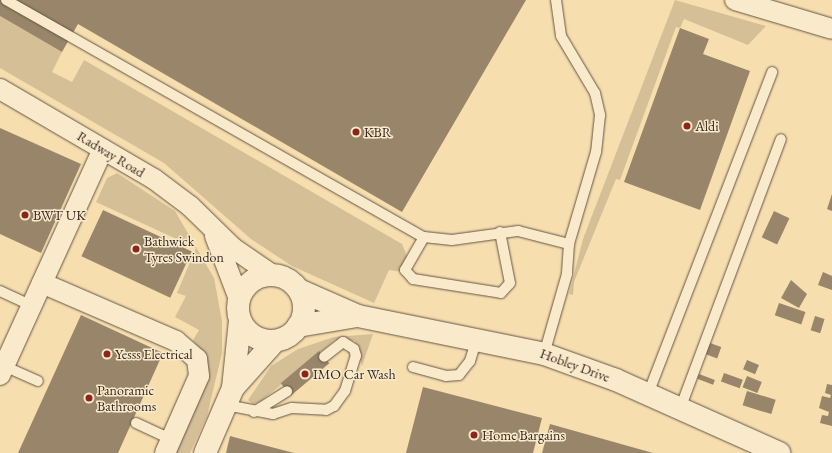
<!DOCTYPE html>
<style>
body{margin:0}
#map{position:relative;width:832px;height:453px;overflow:hidden;background:#f6deaf;font-family:"EB Garamond",serif}
div>[style]{position:absolute}
[style*='--x']{left:calc(var(--x)*1px);top:calc(var(--y)*1px);width:calc(var(--w)*1px);rotate:calc(var(--a)*1deg)}
.green>*{inset:0;background:#d5bf97}
.building>*{inset:0;background:#99866a;transform-origin:0 0}
.roads{filter:drop-shadow(0 0 1px #655444) drop-shadow(0 0 1px #655444)}
.lane>*{height:10px;margin:-5px;padding:0 5px;transform-origin:5px;border-radius:5px;background:#f9eacb}
.street>*{height:20px;margin:-10px;padding:0 10px;transform-origin:10px;border-radius:10px;background:#f9eacb}
.secondary>*{height:22px;margin:-11px;padding:0 11px;transform-origin:11px;border-radius:11px;background:#f9eacb}
.secondary>.ring{margin:-11px;padding:0;box-sizing:content-box;background:none;border:22px solid #f9eacb;border-radius:50%}
.dots>*{width:11px;height:11px;translate:-50% -50%;box-sizing:border-box;border:2px solid #f9eacb;border-radius:50%}
span{translate:-50% -50%;white-space:nowrap;text-align:center;line-height:1.15;-webkit-text-stroke:3px #f9eacb;paint-order:stroke}
.poi-label{font-size:14px;color:#352620}
.left{translate:0 -50%;text-align:left}
.street-label{font-size:14px;color:#352620}
</style>
<div id="map">
<div class="green">
<div style="clip-path:polygon(675px 0,766px 26px,748px 45px,684px 19px,680px 28px,676px 27px,620px 180px,616px 179px,574px 282px,573px 295px,569px 294px,583px 239px)"></div>
<div style="clip-path:polygon(0 16px,62px 52px,52px 72px,72px 82px,84px 60px,402px 244px,407px 256px,403px 272px,389px 270px,374px 303px,292px 266px,251px 239px,164px 163px,0 68px)"></div>
<div style="clip-path:polygon(117px 173px,175px 211px,214px 278px,222px 321px,222px 353px,207px 416px,190px 453px,175px 453px,205px 357px,193px 340px,199px 330px,175px 317px,186px 296px,177px 293px,196px 248px,96px 202px,107px 178px)"></div>
<div style="clip-path:polygon(373px 334px,362px 366px,355px 341px,335px 340px,260px 402px,253px 404px,248px 400px,271px 366px,298px 349px,334px 337px)"></div>
</div>
<div class="building">
<div style="clip-path:polygon(526px 0,402px 212px,78px 24px,62px 52px,0 16px,0 0)"></div>
<div style="clip-path:polygon(680px 28px,709px 39px,703px 54px,750px 71px,700px 210px,624px 182px)"></div>
<div style="clip-path:polygon(0 128px,81px 164px,41px 253px,0 234px)"></div>
<div style="clip-path:polygon(832px 194px,832px 211px,827px 209px)"></div>
<div style="left:103px;top:210px;width:98px;height:51px;rotate:25deg"></div>
<div style="left:774px;top:211px;width:17px;height:29px;rotate:25deg"></div>
<div style="clip-path:polygon(823px 272px,832px 276px,832px 290px,818px 285px)"></div>
<div style="clip-path:polygon(791px 280px,807px 294px,799px 308px,781px 298px)"></div>
<div style="left:779px;top:303px;width:28px;height:13px;rotate:19deg"></div>
<div style="clip-path:polygon(81px 315px,163px 353px,118px 453px,18px 453px)"></div>
<div style="left:815px;top:316px;width:10px;height:15px;rotate:17deg"></div>
<div style="left:710px;top:343px;width:12px;height:12px;rotate:20deg"></div>
<div style="left:319px;top:351px;width:16px;height:50px;rotate:50deg"></div>
<div style="left:747px;top:360px;width:13px;height:10px;rotate:23deg"></div>
<div style="left:724px;top:373px;width:20px;height:9px;rotate:20deg"></div>
<div style="left:699px;top:374px;width:17px;height:5px;rotate:21deg"></div>
<div style="left:747px;top:376px;width:16px;height:12px;rotate:22deg"></div>
<div style="clip-path:polygon(827px 384px,832px 385px,832px 426px,820px 423px,822px 415px,828px 416px,829px 412px,819px 408px,822px 396px,830px 398px,831px 395px,825px 393px)"></div>
<div style="clip-path:polygon(423px 387px,542px 418px,533px 453px,406px 453px)"></div>
<div style="left:747px;top:391px;width:30px;height:15px;rotate:17deg"></div>
<div style="clip-path:polygon(550px 424px,653px 453px,542px 453px)"></div>
<div style="clip-path:polygon(230px 436px,294px 453px,226px 453px)"></div>
</div>
<div class="roads">
<div class="lane">
<div style="--x:6;--y:0;--w:481;--a:29.6"></div>
<div style="--x:424;--y:237;--w:28;--a:6"></div>
<div style="--x:452;--y:240;--w:67;--a:-7.8"></div>
<div style="--x:518;--y:231;--w:53;--a:14.3"></div>
<div style="--x:569;--y:244;--w:30;--a:94"></div>
<div style="--x:567;--y:274;--w:83;--a:106"></div>
<div style="--x:556;--y:0;--w:36;--a:82"></div>
<div style="--x:561;--y:36;--w:66;--a:59.2"></div>
<div style="--x:595;--y:93;--w:23;--a:77"></div>
<div style="--x:600;--y:115;--w:37;--a:96"></div>
<div style="--x:596;--y:152;--w:96;--a:106.4"></div>
<div style="--x:424;--y:237;--w:38;--a:120"></div>
<div style="--x:405;--y:270;--w:12;--a:48"></div>
<div style="--x:413;--y:279;--w:89;--a:9"></div>
<div style="--x:501;--y:293;--w:13;--a:-48"></div>
<div style="--x:510;--y:283;--w:52;--a:-101.1"></div>
<div style="--x:0;--y:291;--w:35;--a:25"></div>
<div style="--x:4;--y:366;--w:37;--a:24"></div>
<div style="--x:413;--y:367;--w:34;--a:15"></div>
<div style="--x:446;--y:376;--w:13;--a:-4"></div>
<div style="--x:459;--y:375;--w:18;--a:-52"></div>
<div style="--x:470;--y:361;--w:24;--a:-73"></div>
<div style="--x:648;--y:394;--w:345;--a:-68.9"></div>
<div style="--x:226;--y:405;--w:48;--a:10.8"></div>
<div style="--x:273;--y:414;--w:20;--a:-18"></div>
<div style="--x:292;--y:408;--w:34;--a:3"></div>
<div style="--x:326;--y:410;--w:9;--a:-27"></div>
<div style="--x:334;--y:406;--w:19;--a:-54"></div>
<div style="--x:345;--y:391;--w:37;--a:-73"></div>
<div style="--x:356;--y:356;--w:7;--a:-106"></div>
<div style="--x:354;--y:349;--w:13;--a:-148"></div>
<div style="--x:343;--y:342;--w:24;--a:142"></div>
<div style="--x:680;--y:409;--w:288;--a:-69.5"></div>
<div style="--x:254;--y:412;--w:39;--a:-32"></div>
<div style="--x:136;--y:423;--w:40;--a:25"></div>
</div>
<div class="street">
<div style="--x:735;--y:0;--w:101;--a:16.6"></div>
<div style="--x:0;--y:89;--w:178;--a:30.3"></div>
<div style="--x:154;--y:179;--w:45;--a:36.9"></div>
<div style="--x:190;--y:206;--w:60;--a:44.3"></div>
<div style="--x:233;--y:248;--w:46;--a:34.4"></div>
<div style="--x:215;--y:236;--w:67;--a:69.1"></div>
<div style="--x:42;--y:283;--w:146;--a:23.4"></div>
<div style="--x:176;--y:341;--w:28;--a:41"></div>
<div style="--x:197;--y:359;--w:17;--a:83"></div>
<div style="--x:199;--y:376;--w:84;--a:113.8"></div>
<div style="--x:0;--y:375;--w:248;--a:-65.5"></div>
</div>
<div class="secondary">
<div class="ring" style="left:238px;top:275px;width:44px;height:44px"></div>
<div style="--x:299;--y:290;--w:64;--a:23.8"></div>
<div style="--x:358;--y:316;--w:190;--a:11.5"></div>
<div style="--x:544;--y:354;--w:77;--a:19.9"></div>
<div style="--x:616;--y:380;--w:179;--a:24.1"></div>
<div style="--x:298;--y:326;--w:60;--a:-9.6"></div>
<div style="--x:233;--y:388;--w:63;--a:-48.2"></div>
<div style="--x:205;--y:453;--w:71;--a:-66.7"></div>
<div style="--x:233;--y:388;--w:68;--a:-84.1"></div>
</div>
</div>
<div class="dots">
<div style="left:687px;top:126px;background:#8f2418"></div>
<div style="left:356px;top:132px;background:#8f2418"></div>
<div style="left:25px;top:215px;background:#8f2418"></div>
<div style="left:136px;top:249px;background:#8f2418"></div>
<div style="left:107px;top:354px;background:#8f2418"></div>
<div style="left:305px;top:374px;background:#8f2418"></div>
<div style="left:89px;top:398px;background:#8f2418"></div>
<div style="left:474px;top:435px;background:#8f2418"></div>
</div>
<div class="poi-label">
<span class="left" style="left:695px;top:126px">Aldi</span>
<span class="left" style="left:364px;top:132px">KBR</span>
<span class="left" style="left:33px;top:215px">BWT UK</span>
<span class="left" style="left:144px;top:249px">Bathwick<br>Tyres Swindon</span>
<span class="left" style="left:115px;top:354px">Yesss Electrical</span>
<span class="left" style="left:313px;top:374px">IMO Car Wash</span>
<span class="left" style="left:97px;top:398px">Panoramic<br>Bathrooms</span>
<span class="left" style="left:482px;top:435px">Home Bargains</span>
</div>
<div class="street-label">
<span style="left:111px;top:154px;rotate:31deg">Radway Road</span>
<span style="left:575px;top:365px;rotate:20deg">Hobley Drive</span>
</div>
</div>
